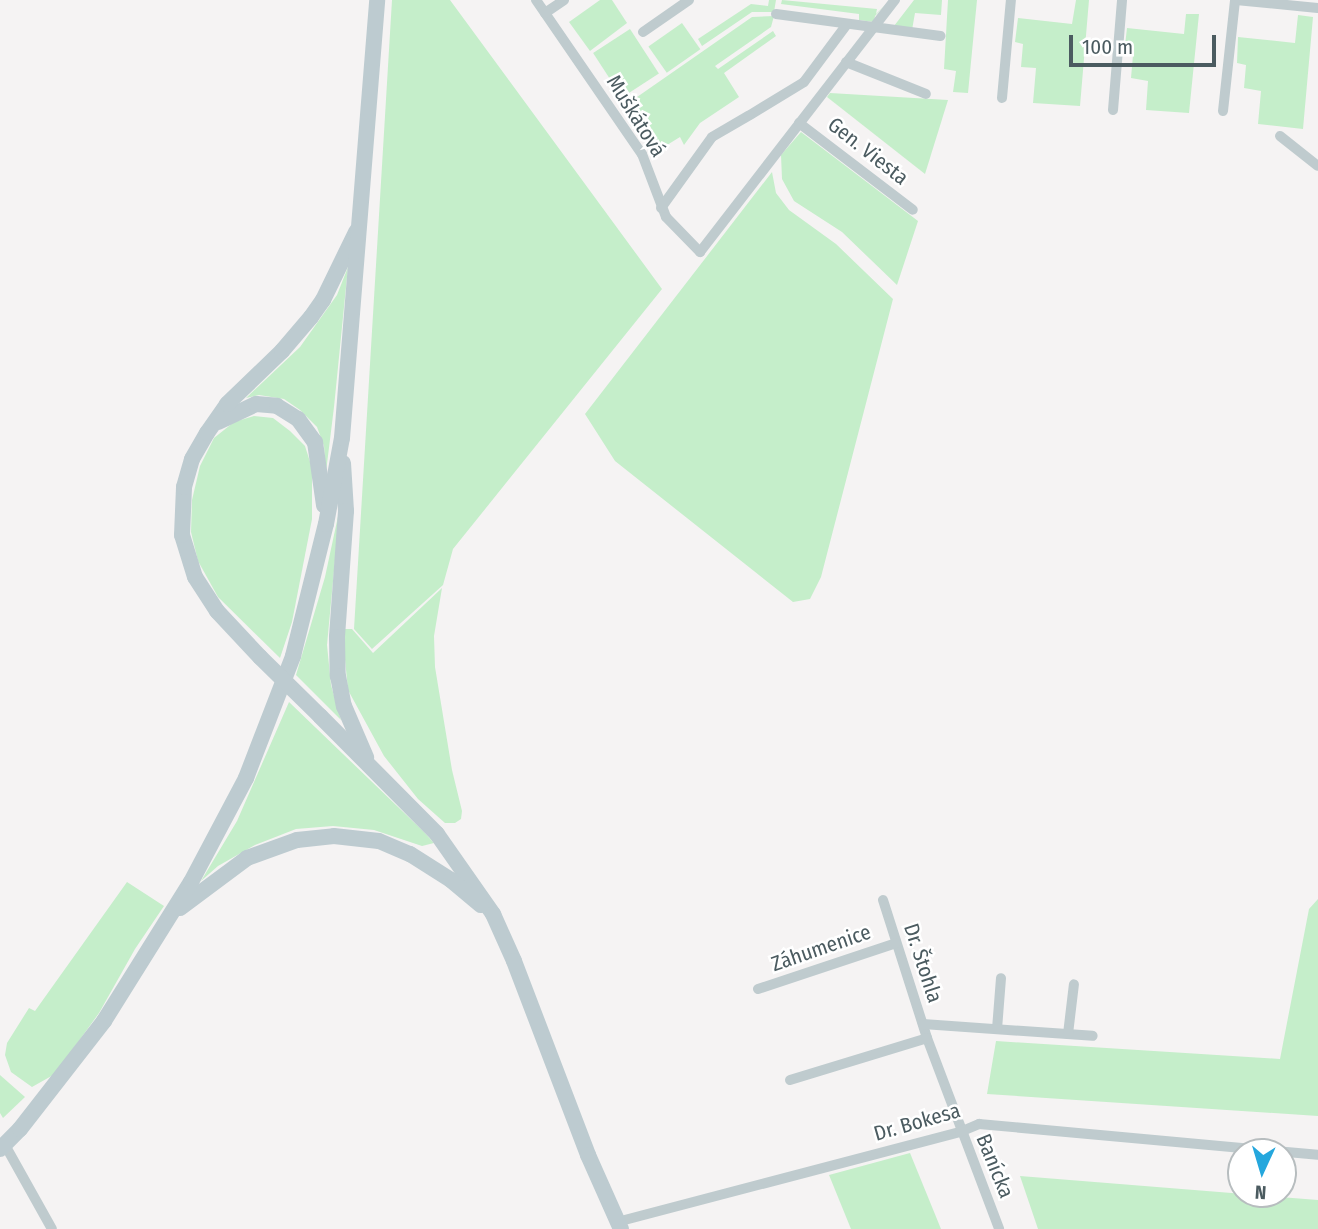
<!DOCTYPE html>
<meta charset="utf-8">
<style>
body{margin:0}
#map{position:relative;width:1318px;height:1229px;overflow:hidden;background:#f5f3f3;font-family:"Fira Sans Condensed",sans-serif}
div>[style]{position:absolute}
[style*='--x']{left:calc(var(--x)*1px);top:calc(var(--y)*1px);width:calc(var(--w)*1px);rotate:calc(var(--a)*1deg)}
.green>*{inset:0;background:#c5eeca;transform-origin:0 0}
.street>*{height:10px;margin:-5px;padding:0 5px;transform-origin:5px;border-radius:5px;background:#bfcbce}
.secondary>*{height:16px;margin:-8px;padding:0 8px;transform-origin:8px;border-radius:8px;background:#bdcbd0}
.secondary-bridge>*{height:16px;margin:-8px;padding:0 8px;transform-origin:8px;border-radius:8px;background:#bdcbd0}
span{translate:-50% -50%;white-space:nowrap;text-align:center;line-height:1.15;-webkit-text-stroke:5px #fff;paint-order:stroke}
.street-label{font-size:21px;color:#4b5b60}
.north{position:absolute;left:1227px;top:1138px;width:70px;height:70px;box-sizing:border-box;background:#fff;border:2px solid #b7bdbf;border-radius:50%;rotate:184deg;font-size:19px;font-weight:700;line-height:28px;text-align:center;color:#4b5b60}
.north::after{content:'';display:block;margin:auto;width:24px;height:32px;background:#25a7dd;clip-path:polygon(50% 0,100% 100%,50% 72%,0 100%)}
.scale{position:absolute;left:1069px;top:35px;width:147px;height:32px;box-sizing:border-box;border:4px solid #4b5b60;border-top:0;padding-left:9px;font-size:21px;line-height:24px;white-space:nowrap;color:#4b5b60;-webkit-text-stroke:5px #fff;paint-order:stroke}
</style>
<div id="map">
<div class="green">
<div style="clip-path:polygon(392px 0,450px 0,662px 289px,453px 549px,443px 585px,372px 649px,354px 629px)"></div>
<div style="clip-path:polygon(600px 0,612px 0,627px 23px,590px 51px,569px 22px)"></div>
<div style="clip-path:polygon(769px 0,776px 0,774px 12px,752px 12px,702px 46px,698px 39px,751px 4px,768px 6px)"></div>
<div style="clip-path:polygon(782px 0,877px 9px,876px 14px,890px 0,875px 16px,874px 22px,859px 20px,859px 14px,781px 4px)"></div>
<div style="clip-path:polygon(914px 0,942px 0,941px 15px,915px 13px,912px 30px,894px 26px)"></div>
<div style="clip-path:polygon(948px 0,977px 0,968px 93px,953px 92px,956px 71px,944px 69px)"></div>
<div style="clip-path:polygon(1076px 0,1089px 0,1080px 106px,1033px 103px,1036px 68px,1021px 67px,1023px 44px,1015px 42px,1018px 18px,1072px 24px)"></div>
<div style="clip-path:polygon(1186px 14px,1199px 14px,1189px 113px,1146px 110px,1148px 81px,1131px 78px,1133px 55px,1124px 54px,1127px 28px,1184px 34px)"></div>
<div style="clip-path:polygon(1298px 15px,1313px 17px,1303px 129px,1258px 124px,1261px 91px,1244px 88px,1246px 65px,1237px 63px,1238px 37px,1295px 43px)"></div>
<div style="clip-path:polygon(774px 16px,771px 27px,715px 66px,718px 69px,773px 31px,776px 36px,724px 73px,739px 97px,700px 123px,684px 145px,680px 137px,659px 150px,627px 104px,752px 17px)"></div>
<div style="left:682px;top:23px;width:32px;height:41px;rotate:55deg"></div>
<div style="left:630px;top:29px;width:53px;height:44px;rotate:57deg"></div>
<div style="clip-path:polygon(830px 93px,948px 100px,925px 174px,827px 97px)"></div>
<div style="clip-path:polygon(801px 132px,918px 221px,897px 285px,842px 232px,794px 201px,782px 179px,781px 155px)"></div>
<div style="clip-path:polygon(772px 172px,776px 193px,789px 210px,836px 244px,893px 299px,821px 577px,810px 599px,793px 602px,615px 461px,585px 414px)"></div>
<div style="clip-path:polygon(348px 267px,334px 407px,326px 472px,324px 446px,317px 427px,300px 410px,284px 399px,259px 395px,246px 398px,300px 347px,337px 295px)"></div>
<div style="clip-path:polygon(254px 416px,273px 418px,290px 431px,305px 446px,312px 468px,312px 519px,292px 622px,280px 658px,218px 597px,198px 561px,191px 532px,192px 500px,200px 466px,214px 438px,234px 422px)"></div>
<div style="clip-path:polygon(340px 507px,327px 645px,331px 685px,341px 720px,296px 675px,325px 577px)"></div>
<div style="clip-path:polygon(442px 588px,434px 636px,435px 667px,452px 770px,462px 811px,461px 819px,455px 823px,445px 823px,418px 799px,384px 756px,348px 690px,343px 639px,343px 629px,352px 629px,373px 653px)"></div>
<div style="clip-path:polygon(289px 702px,423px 831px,434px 843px,422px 846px,374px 830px,333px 826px,296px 829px,255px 845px,218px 866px,201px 881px,237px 821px)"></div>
<div style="clip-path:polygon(127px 882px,164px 906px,135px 949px,99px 1013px,55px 1074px,32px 1087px,11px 1072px,5px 1055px,7px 1043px,29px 1008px,35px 1011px)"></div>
<div style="clip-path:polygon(1318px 899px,1318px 1116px,987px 1094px,996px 1041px,1280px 1059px,1309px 909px)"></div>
<div style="clip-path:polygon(0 1075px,25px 1097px,3px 1118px,0 1113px)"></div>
<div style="clip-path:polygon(910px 1153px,941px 1229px,851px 1229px,829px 1175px)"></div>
<div style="clip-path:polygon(1020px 1176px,1318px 1200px,1318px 1229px,1038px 1229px)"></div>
</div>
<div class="street">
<div style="--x:536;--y:0;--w:187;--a:55.5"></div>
<div style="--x:642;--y:154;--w:67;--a:69.1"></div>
<div style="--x:666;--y:217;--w:49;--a:45.8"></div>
<div style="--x:700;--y:252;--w:319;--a:-52.3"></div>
<div style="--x:1236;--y:0;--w:82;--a:5.6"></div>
<div style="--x:545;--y:13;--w:23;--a:-34"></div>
<div style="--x:776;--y:14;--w:166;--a:7.6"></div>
<div style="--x:643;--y:32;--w:56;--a:-34.8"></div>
<div style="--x:846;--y:62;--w:86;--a:21.8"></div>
<div style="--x:1002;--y:98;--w:98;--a:-84.8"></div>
<div style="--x:1113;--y:110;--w:110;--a:-85.3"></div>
<div style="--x:1223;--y:111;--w:112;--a:-83.8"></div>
<div style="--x:750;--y:115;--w:63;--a:-31.4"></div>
<div style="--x:804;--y:82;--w:72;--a:-53.4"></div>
<div style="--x:799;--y:123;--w:143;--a:37.3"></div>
<div style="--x:1280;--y:136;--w:48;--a:38.3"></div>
<div style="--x:661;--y:208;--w:87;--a:-54.3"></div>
<div style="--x:712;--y:137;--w:42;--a:-30.3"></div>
<div style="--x:883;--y:900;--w:145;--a:72.3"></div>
<div style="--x:927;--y:1038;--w:204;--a:69.3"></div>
<div style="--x:758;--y:989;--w:145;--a:-18.4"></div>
<div style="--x:923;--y:1024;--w:170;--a:4"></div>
<div style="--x:997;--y:1029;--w:51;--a:-85.5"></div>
<div style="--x:1068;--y:1034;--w:50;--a:-83.2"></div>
<div style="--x:790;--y:1080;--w:143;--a:-17"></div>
<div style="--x:5;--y:1145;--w:96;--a:60.8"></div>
<div style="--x:617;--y:1222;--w:355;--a:-14.7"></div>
<div style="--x:960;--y:1132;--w:21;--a:-23"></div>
<div style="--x:979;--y:1124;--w:340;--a:5.2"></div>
</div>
<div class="secondary">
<div style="--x:218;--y:422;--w:42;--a:-25.3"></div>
<div style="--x:256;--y:404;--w:21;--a:5"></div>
<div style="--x:277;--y:406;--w:25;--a:32"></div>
<div style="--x:298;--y:419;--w:29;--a:54"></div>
<div style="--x:315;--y:442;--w:64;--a:81.9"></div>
<div style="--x:343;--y:463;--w:48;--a:86.4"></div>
<div style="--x:346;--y:511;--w:126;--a:94.1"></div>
<div style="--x:337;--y:637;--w:39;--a:89"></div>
<div style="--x:338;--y:676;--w:31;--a:79"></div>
<div style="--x:344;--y:706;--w:56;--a:66.7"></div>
<div style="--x:260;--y:657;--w:63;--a:-133.1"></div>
<div style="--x:217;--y:611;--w:40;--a:-122.9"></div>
<div style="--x:195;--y:577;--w:44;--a:-107.2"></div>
<div style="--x:182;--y:535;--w:48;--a:-87.6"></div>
<div style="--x:184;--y:487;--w:29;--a:-74"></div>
<div style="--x:192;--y:459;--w:30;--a:-60"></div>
<div style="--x:207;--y:433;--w:35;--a:-55"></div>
<div style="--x:227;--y:404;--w:76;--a:-43.9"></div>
<div style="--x:282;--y:351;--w:45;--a:-49.5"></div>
<div style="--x:311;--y:317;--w:21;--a:-55"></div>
<div style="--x:323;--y:300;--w:76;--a:-64.1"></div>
<div style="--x:320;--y:716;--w:166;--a:45.2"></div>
<div style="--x:437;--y:834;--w:98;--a:55"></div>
<div style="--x:493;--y:914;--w:51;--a:65.9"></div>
<div style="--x:514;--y:961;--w:208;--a:69.1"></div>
<div style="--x:588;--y:1155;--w:81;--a:66"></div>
<div style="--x:180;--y:908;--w:84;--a:-36.7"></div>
<div style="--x:247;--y:858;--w:53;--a:-19.8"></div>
<div style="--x:297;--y:840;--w:37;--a:-6"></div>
<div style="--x:334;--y:836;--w:45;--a:6.3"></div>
<div style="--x:379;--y:841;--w:34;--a:23"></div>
<div style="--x:410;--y:854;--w:49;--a:32.4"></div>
<div style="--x:451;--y:880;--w:39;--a:40"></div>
<div style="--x:0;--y:1149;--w:28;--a:-45"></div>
<div style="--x:20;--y:1129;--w:137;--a:-52.1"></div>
<div style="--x:104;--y:1021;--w:164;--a:-58"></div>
<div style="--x:191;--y:882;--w:118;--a:-62.1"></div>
<div style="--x:246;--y:778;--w:131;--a:-68.9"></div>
<div style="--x:293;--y:656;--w:136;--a:-76"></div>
<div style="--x:326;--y:524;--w:87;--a:-79.5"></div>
<div style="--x:342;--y:438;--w:439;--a:-85.4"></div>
</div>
<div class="secondary-bridge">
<div style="--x:260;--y:657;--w:84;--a:44.5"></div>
</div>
<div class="street-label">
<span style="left:636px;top:116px;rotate:58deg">Muškátová</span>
<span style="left:868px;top:151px;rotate:38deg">Gen. Viesta</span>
<span style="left:821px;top:948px;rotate:-19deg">Záhumenice</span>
<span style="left:923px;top:963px;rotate:72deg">Dr. Štohla</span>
<span style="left:917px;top:1122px;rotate:-16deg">Dr. Bokesa</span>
<span style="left:995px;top:1166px;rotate:68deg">Banícka</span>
</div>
<div class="north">N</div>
<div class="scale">100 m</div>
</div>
